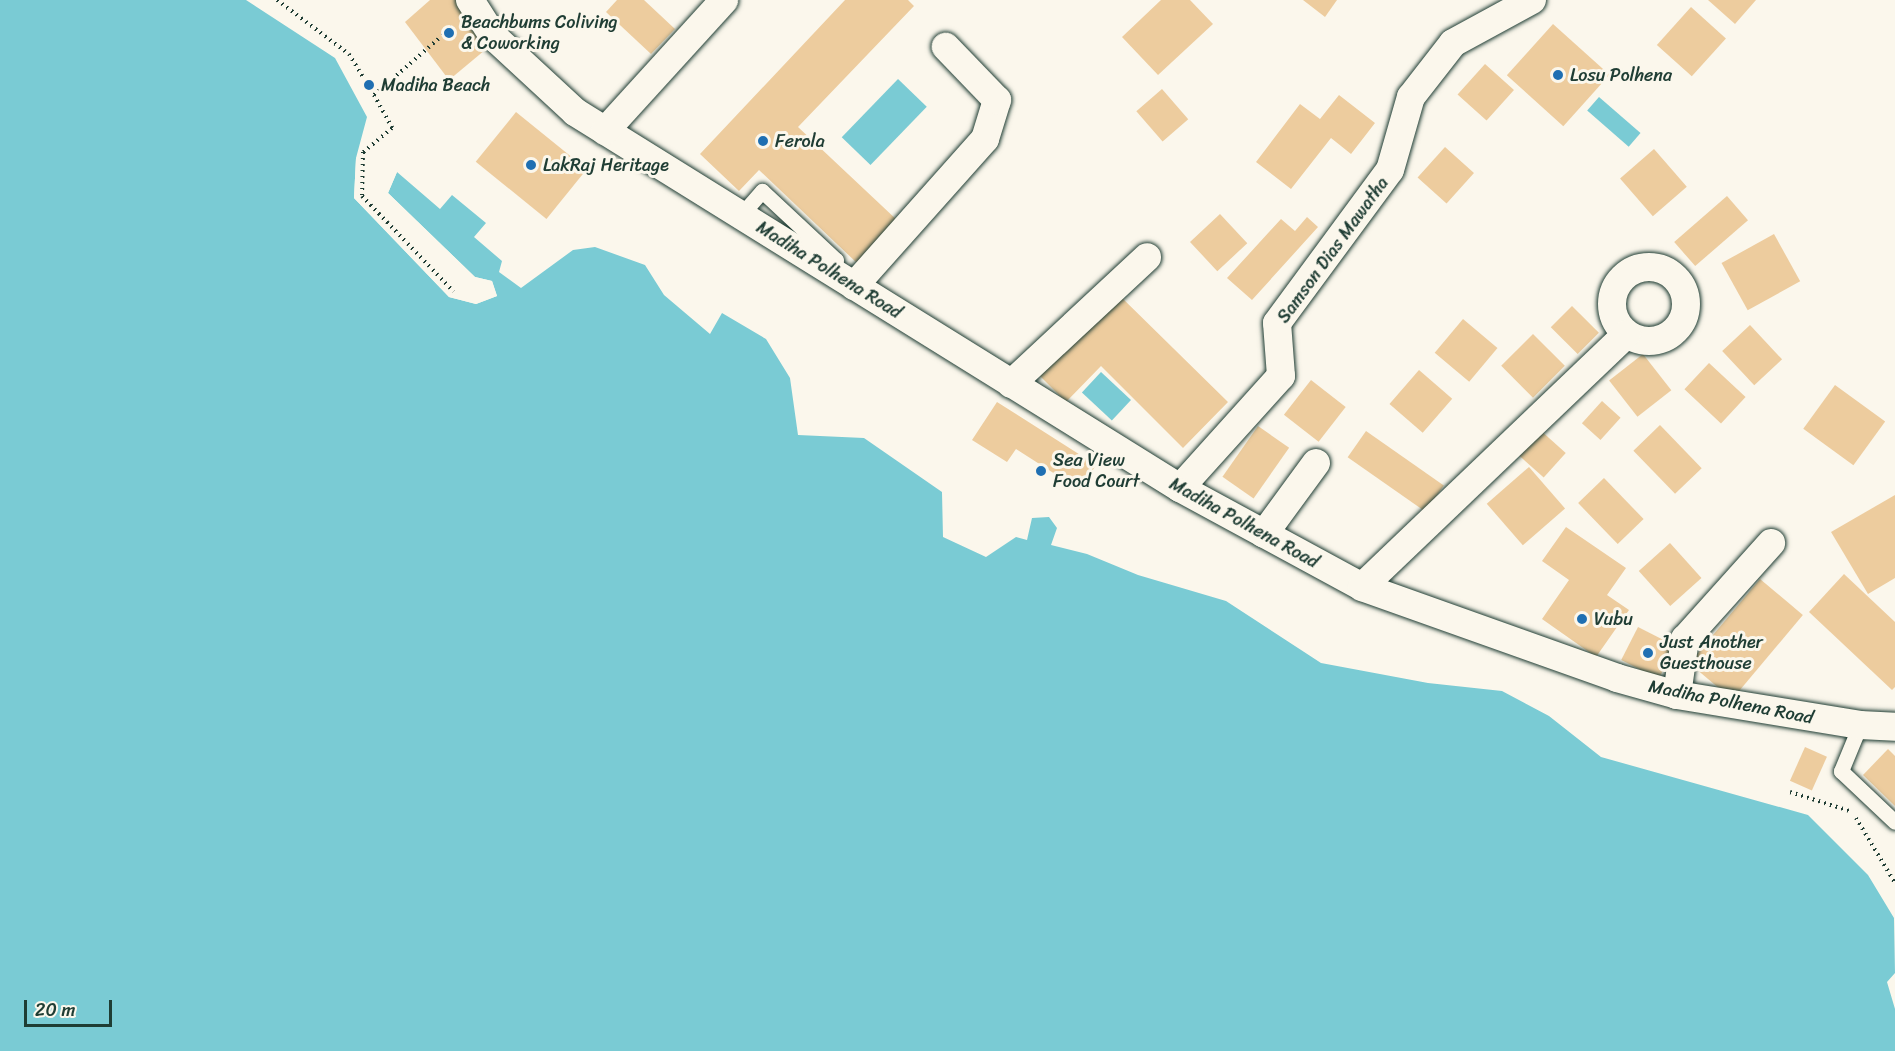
<!DOCTYPE html>
<style>
body{margin:0}
#map{position:relative;width:1895px;height:1051px;overflow:hidden;background:#fbf7ec;font-family:Sriracha,sans-serif}
div>[style]{position:absolute}
[style*='--x']{left:calc(var(--x)*1px);top:calc(var(--y)*1px);width:calc(var(--w)*1px);rotate:calc(var(--a)*1deg)}
.water>*{inset:0;background:#7acbd4;transform-origin:0 0}
.pier>*{inset:0;background:#fbf7ec}
.building>*{inset:0;background:#edcc9e;transform-origin:0 0}
.path>*{height:4px;margin-top:-2px;transform-origin:0;background:repeating-linear-gradient(90deg,#1f3d34 0 1.5px,transparent 0 6px)}
.roads{filter:drop-shadow(0 0 2px #1f3d34) drop-shadow(0 0 2px #1f3d34)}
.service>*{height:15px;margin:-7.5px;padding:0 7.5px;transform-origin:7.5px;border-radius:7.5px;background:#fbf7ec}
.minor>*{height:28px;margin:-14px;padding:0 14px;transform-origin:14px;border-radius:14px;background:#fbf7ec}
.minor>.ring{margin:-14px;padding:0;box-sizing:content-box;background:none;border:28px solid #fbf7ec;border-radius:50%}
.dots>*{width:16px;height:16px;translate:-50% -50%;box-sizing:border-box;border:3px solid #fbf7ec;border-radius:50%}
span{translate:-50% -50%;white-space:nowrap;text-align:center;line-height:1.15;-webkit-text-stroke:6px #fbf7ec;paint-order:stroke}
.poi-label{font-size:18px;color:#1f3d34}
.left{translate:0 -50%;text-align:left}
.street-label{font-size:18px;color:#1f3d34}
.scale{position:absolute;left:24px;top:1000px;width:88px;height:27px;box-sizing:border-box;border:3px solid #1f3d34;border-top:0;padding-left:8px;font-size:18px;line-height:21px;white-space:nowrap;color:#1f3d34;-webkit-text-stroke:4px #fbf7ec;paint-order:stroke}
</style>
<div id="map">
<div class="water">
<div style="clip-path:polygon(0 0,246px 0,335px 58px,367px 117px,356px 158px,354px 198px,449px 297px,476px 304px,497px 296px,492px 281px,475px 277px,388px 193px,397px 172px,440px 209px,452px 195px,486px 223px,474px 237px,502px 261px,499px 272px,521px 288px,573px 250px,595px 247px,645px 265px,664px 295px,710px 334px,722px 313px,766px 339px,790px 378px,798px 435px,864px 438px,942px 492px,943px 537px,986px 557px,1016px 537px,1027px 540px,1032px 518px,1049px 517px,1057px 528px,1051px 545px,1087px 554px,1138px 575px,1226px 601px,1321px 663px,1428px 683px,1502px 691px,1549px 716px,1601px 757px,1808px 815px,1868px 875px,1894px 918px,1895px 973px,1887px 982px,1895px 1009px,1895px 1051px,0 1051px)"></div>
<div style="left:898px;top:79px;width:40px;height:81px;rotate:44deg"></div>
<div style="left:1599px;top:97px;width:55px;height:18px;rotate:41deg"></div>
<div style="left:1101px;top:372px;width:41px;height:28px;rotate:43deg"></div>
</div>
<div class="pier">
<div style="clip-path:polygon(360px 155px,357px 196px,450px 294px,476px 301px,493px 294px,490px 283px,474px 279px,386px 195px,395px 170px,397px 172px,388px 193px,475px 277px,492px 281px,497px 296px,476px 304px,449px 297px,354px 198px,356px 158px)"></div>
</div>
<div class="building">
<div style="clip-path:polygon(430px 0,462px 0,491px 45px,449px 80px,405px 22px)"></div>
<div style="clip-path:polygon(617px 0,644px 0,675px 29px,651px 54px,606px 12px)"></div>
<div style="clip-path:polygon(845px 0,908px 0,914px 6px,798px 127px,898px 221px,858px 264px,759px 170px,739px 191px,700px 154px)"></div>
<div style="clip-path:polygon(1161px 0,1190px 0,1213px 24px,1158px 75px,1122px 37px)"></div>
<div style="clip-path:polygon(1303px 0,1337px 0,1325px 17px)"></div>
<div style="clip-path:polygon(1708px 0,1756px 0,1735px 24px)"></div>
<div style="left:1691px;top:7px;width:47px;height:51px;rotate:42deg"></div>
<div style="left:1553px;top:24px;width:76px;height:69px;rotate:42deg"></div>
<div style="left:1485px;top:64px;width:39px;height:41px;rotate:42deg"></div>
<div style="left:1162px;top:89px;width:40px;height:34px;rotate:49deg"></div>
<div style="clip-path:polygon(1339px 95px,1375px 123px,1351px 154px,1331px 138px,1291px 189px,1256px 162px,1300px 104px,1320px 119px)"></div>
<div style="left:516px;top:112px;width:91px;height:64px;rotate:39deg"></div>
<div style="left:1445px;top:147px;width:39px;height:41px;rotate:42deg"></div>
<div style="left:1654px;top:149px;width:50px;height:45px;rotate:49deg"></div>
<div style="left:1727px;top:196px;width:32px;height:70px;rotate:49deg"></div>
<div style="left:1220px;top:214px;width:40px;height:41px;rotate:47deg"></div>
<div style="clip-path:polygon(1307px 217px,1318px 227px,1252px 300px,1227px 278px,1281px 219px,1295px 231px)"></div>
<div style="left:1774px;top:234px;width:54px;height:60px;rotate:61deg"></div>
<div style="clip-path:polygon(1118px 294px,1228px 402px,1183px 448px,1101px 366px,1066px 402px,1038px 374px)"></div>
<div style="left:1572px;top:306px;width:38px;height:30px;rotate:45deg"></div>
<div style="left:1463px;top:319px;width:45px;height:44px;rotate:40deg"></div>
<div style="left:1750px;top:325px;width:47px;height:38px;rotate:47deg"></div>
<div style="left:1533px;top:334px;width:45px;height:45px;rotate:45deg"></div>
<div style="left:1643px;top:354px;width:46px;height:43px;rotate:52deg"></div>
<div style="left:1709px;top:363px;width:50px;height:36px;rotate:43deg"></div>
<div style="left:1419px;top:370px;width:44px;height:45px;rotate:41deg"></div>
<div style="left:1311px;top:380px;width:44px;height:44px;rotate:38deg"></div>
<div style="left:1835px;top:385px;width:62px;height:54px;rotate:36deg"></div>
<div style="left:1602px;top:401px;width:25px;height:30px;rotate:42deg"></div>
<div style="clip-path:polygon(997px 402px,1096px 465px,1080px 490px,1016px 449px,1007px 462px,972px 440px)"></div>
<div style="left:1660px;top:425px;width:60px;height:37px;rotate:46deg"></div>
<div style="left:1258px;top:426px;width:38px;height:62px;rotate:35deg"></div>
<div style="left:1539px;top:429px;width:36px;height:33px;rotate:42deg"></div>
<div style="left:1366px;top:431px;width:95px;height:32px;rotate:35deg"></div>
<div style="left:1529px;top:467px;width:55px;height:56px;rotate:49deg"></div>
<div style="left:1604px;top:478px;width:57px;height:36px;rotate:46deg"></div>
<div style="clip-path:polygon(1895px 495px,1895px 578px,1868px 594px,1831px 532px)"></div>
<div style="clip-path:polygon(1566px 527px,1626px 568px,1607px 595px,1629px 610px,1596px 657px,1542px 619px,1569px 580px,1542px 561px)"></div>
<div style="left:1670px;top:543px;width:47px;height:42px;rotate:48deg"></div>
<div style="clip-path:polygon(1844px 574px,1895px 622px,1895px 687px,1892px 690px,1809px 612px)"></div>
<div style="left:1760px;top:579px;width:56px;height:110px;rotate:40deg"></div>
<div style="left:1638px;top:627px;width:42px;height:37px;rotate:27deg"></div>
<div style="left:1805px;top:747px;width:24px;height:37px;rotate:24deg"></div>
<div style="clip-path:polygon(1888px 749px,1895px 756px,1895px 806px,1863px 775px)"></div>
</div>
<div class="path">
<div style="--x:277;--y:0;--w:90;--a:36.9"></div>
<div style="--x:349;--y:54;--w:48;--a:58.6"></div>
<div style="--x:374;--y:95;--w:105;--a:-41.1"></div>
<div style="--x:374;--y:95;--w:38;--a:61"></div>
<div style="--x:392;--y:128;--w:38;--a:140"></div>
<div style="--x:363;--y:152;--w:44;--a:91.3"></div>
<div style="--x:362;--y:196;--w:132;--a:46.2"></div>
<div style="--x:1790;--y:792;--w:63;--a:17.6"></div>
<div style="--x:1856;--y:818;--w:76;--a:59"></div>
</div>
<div class="roads">
<div class="service">
<div style="--x:741;--y:215;--w:32;--a:-49"></div>
<div style="--x:762;--y:191;--w:101;--a:43"></div>
<div style="--x:836;--y:260;--w:11;--a:131"></div>
<div style="--x:1860;--y:725;--w:50;--a:112.4"></div>
<div style="--x:1841;--y:771;--w:74;--a:43.4"></div>
</div>
<div class="minor">
<div style="--x:470;--y:0;--w:43;--a:57.4"></div>
<div style="--x:493;--y:36;--w:112;--a:42.8"></div>
<div style="--x:575;--y:112;--w:712;--a:31.86"></div>
<div style="--x:1180;--y:488;--w:207;--a:28.5"></div>
<div style="--x:1362;--y:587;--w:271;--a:19.6"></div>
<div style="--x:1617;--y:678;--w:62;--a:15.8"></div>
<div style="--x:1677;--y:695;--w:185;--a:9.3"></div>
<div style="--x:1860;--y:725;--w:35;--a:3"></div>
<div style="--x:605;--y:131;--w:177;--a:-47.7"></div>
<div class="ring" style="left:1612px;top:267px;width:46px;height:46px"></div>
<div style="--x:854;--y:286;--w:197;--a:-48.3"></div>
<div style="--x:985;--y:139;--w:41;--a:-72.9"></div>
<div style="--x:997;--y:100;--w:74;--a:-133.9"></div>
<div style="--x:1011;--y:384;--w:186;--a:-43"></div>
<div style="--x:1180;--y:488;--w:151;--a:-48"></div>
<div style="--x:1281;--y:376;--w:53;--a:-94.3"></div>
<div style="--x:1277;--y:323;--w:190;--a:-53.6"></div>
<div style="--x:1390;--y:170;--w:76;--a:-74"></div>
<div style="--x:1411;--y:97;--w:68;--a:-52.1"></div>
<div style="--x:1453;--y:43;--w:90;--a:-28.6"></div>
<div style="--x:1264;--y:534;--w:88;--a:-53.8"></div>
<div style="--x:1362;--y:587;--w:366;--a:-43.7"></div>
<div style="--x:1677;--y:695;--w:57;--a:-81.9"></div>
<div style="--x:1685;--y:639;--w:129;--a:-48.1"></div>
</div>
</div>
<div class="dots">
<div style="left:449px;top:33px;background:#1f6fb2"></div>
<div style="left:1558px;top:75px;background:#1f6fb2"></div>
<div style="left:369px;top:85px;background:#1f6fb2"></div>
<div style="left:763px;top:141px;background:#1f6fb2"></div>
<div style="left:531px;top:165px;background:#1f6fb2"></div>
<div style="left:1041px;top:471px;background:#1f6fb2"></div>
<div style="left:1582px;top:619px;background:#1f6fb2"></div>
<div style="left:1648px;top:653px;background:#1f6fb2"></div>
</div>
<div class="poi-label">
<span class="left" style="left:461px;top:33px">Beachbums Coliving<br>&amp; Coworking</span>
<span class="left" style="left:1570px;top:75px">Losu Polhena</span>
<span class="left" style="left:381px;top:85px">Madiha Beach</span>
<span class="left" style="left:775px;top:141px">Ferola</span>
<span class="left" style="left:543px;top:165px">LakRaj Heritage</span>
<span class="left" style="left:1053px;top:471px">Sea View<br>Food Court</span>
<span class="left" style="left:1594px;top:619px">Vubu</span>
<span class="left" style="left:1660px;top:653px">Just Another<br>Guesthouse</span>
</div>
<div class="street-label">
<span style="left:1333px;top:250px;rotate:-54deg">Samson Dias Mawatha</span>
<span style="left:829px;top:270px;rotate:32deg">Madiha Polhena Road</span>
<span style="left:1244px;top:523px;rotate:29deg">Madiha Polhena Road</span>
<span style="left:1731px;top:702px;rotate:11deg">Madiha Polhena Road</span>
</div>
<div class="scale">20 m</div>
</div>
